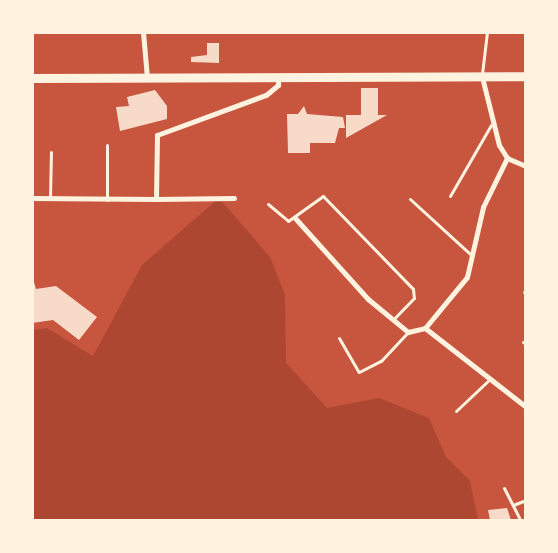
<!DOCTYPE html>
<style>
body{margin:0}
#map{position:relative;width:558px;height:553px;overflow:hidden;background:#c8553d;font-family:Georgia,serif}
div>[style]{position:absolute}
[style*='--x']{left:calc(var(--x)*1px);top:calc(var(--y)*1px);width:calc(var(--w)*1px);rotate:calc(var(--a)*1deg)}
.green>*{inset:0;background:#ae4732}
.building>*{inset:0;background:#f7dbc8}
.service>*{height:3px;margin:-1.5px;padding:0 1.5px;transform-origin:1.5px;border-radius:1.5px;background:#fff3e0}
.minor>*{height:5px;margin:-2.5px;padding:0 2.5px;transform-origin:2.5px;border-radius:2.5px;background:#fff3e0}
.secondary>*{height:9px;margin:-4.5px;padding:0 4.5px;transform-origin:4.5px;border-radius:4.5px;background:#fff3e0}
span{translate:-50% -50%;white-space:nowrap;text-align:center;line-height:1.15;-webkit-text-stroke:4px #fff3e0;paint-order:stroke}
.frame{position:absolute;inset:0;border:34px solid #fff3e0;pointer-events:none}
</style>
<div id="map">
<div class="green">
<div style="clip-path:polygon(219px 198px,270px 257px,285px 295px,286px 363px,327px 408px,379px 398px,429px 418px,446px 457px,470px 481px,478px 520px,33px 520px,33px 330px,47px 328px,93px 356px,142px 265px)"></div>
</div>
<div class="building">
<div style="clip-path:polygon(207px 43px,219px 43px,219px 63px,191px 62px,191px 57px,207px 55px)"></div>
<div style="clip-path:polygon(361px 88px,378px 88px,378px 115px,387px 115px,346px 138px,346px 115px,361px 115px)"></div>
<div style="clip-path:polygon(155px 90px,167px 106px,167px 119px,120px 131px,116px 107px,129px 106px,127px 97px)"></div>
<div style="clip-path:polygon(304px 106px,307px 114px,343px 117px,345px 128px,339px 128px,335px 143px,310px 143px,310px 153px,288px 153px,287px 114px,298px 114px)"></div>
<div style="clip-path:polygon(32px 275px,36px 289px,56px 286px,97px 317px,79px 340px,53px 320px,32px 323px)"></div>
<div style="clip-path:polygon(507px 508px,511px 520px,490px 520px,488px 510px)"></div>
</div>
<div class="service">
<div style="--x:482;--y:74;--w:42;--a:-83.2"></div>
<div style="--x:450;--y:196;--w:82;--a:-60"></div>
<div style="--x:50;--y:198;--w:46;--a:-88.8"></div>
<div style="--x:410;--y:199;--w:81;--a:42.5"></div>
<div style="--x:107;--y:200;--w:55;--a:-90"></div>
<div style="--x:268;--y:204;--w:26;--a:40"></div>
<div style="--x:288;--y:221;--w:43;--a:-35.5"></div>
<div style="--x:323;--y:196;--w:129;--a:45.9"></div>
<div style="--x:413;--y:289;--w:9;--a:84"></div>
<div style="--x:414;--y:298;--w:30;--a:134"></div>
<div style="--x:524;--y:292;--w:2;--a:0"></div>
<div style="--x:339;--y:338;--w:39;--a:60"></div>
<div style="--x:359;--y:372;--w:25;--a:-27"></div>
<div style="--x:381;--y:361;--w:40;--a:-47"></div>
<div style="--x:523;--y:342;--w:4;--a:34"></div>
<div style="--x:456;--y:411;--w:47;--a:-43.3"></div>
<div style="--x:504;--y:488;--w:36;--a:63"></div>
<div style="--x:513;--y:505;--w:14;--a:-21"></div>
</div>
<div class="minor">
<div style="--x:143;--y:32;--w:46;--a:85"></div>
<div style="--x:482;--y:77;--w:70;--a:76"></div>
<div style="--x:499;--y:145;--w:15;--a:58"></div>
<div style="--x:507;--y:158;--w:21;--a:23"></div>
<div style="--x:32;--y:198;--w:124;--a:0.5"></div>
<div style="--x:156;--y:199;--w:64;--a:-89.1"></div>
<div style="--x:157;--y:135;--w:116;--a:-20.2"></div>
<div style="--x:266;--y:95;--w:16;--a:-40"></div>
<div style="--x:278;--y:85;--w:7;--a:-90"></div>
<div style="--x:156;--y:199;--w:78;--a:-0.7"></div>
<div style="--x:295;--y:218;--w:109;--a:48"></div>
<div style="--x:368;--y:299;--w:52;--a:39.5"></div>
<div style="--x:408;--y:332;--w:17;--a:-13"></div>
<div style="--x:425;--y:328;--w:128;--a:38"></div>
<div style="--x:425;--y:328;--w:66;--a:-50.5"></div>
<div style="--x:467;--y:277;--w:72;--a:-77.1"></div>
<div style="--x:483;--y:207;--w:55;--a:-63.9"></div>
</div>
<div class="secondary">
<div style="--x:32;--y:78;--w:494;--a:-0.2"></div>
</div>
<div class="frame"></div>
</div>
